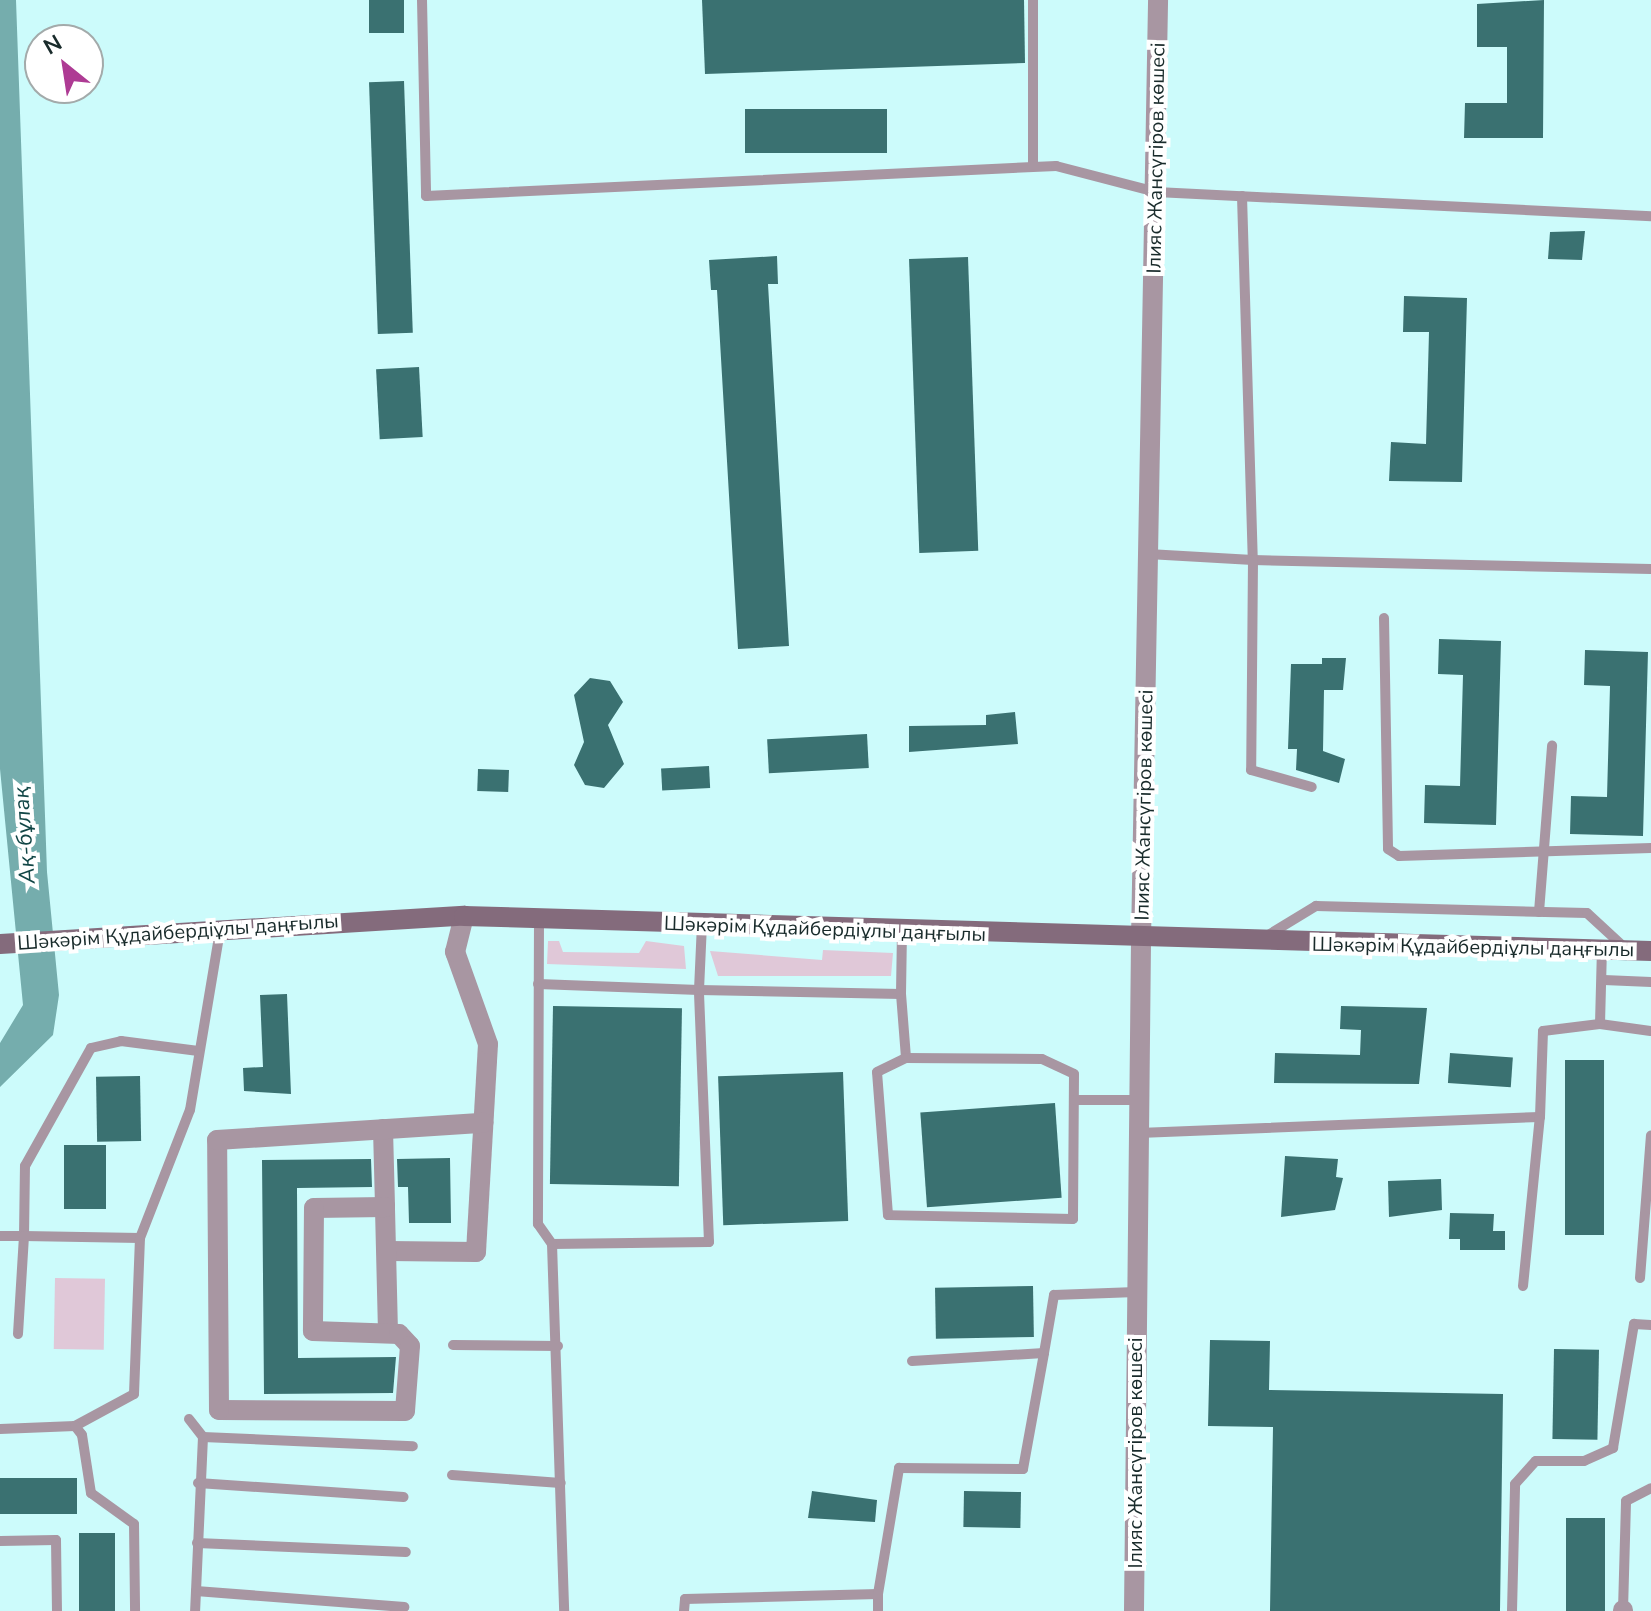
<!DOCTYPE html>
<meta charset="utf-8">
<style>
body{margin:0}
#map{position:relative;width:1651px;height:1611px;overflow:hidden;background:#ccfbfb;font-family:"Nunito Sans",sans-serif}
div>[style]{position:absolute}
[style*='--x']{left:calc(var(--x)*1px);top:calc(var(--y)*1px);width:calc(var(--w)*1px);rotate:calc(var(--a)*1deg)}
.green>*{inset:0;background:#e0c8d8;transform-origin:0 0}
.water>*{inset:0;background:#75adad}
.building>*{inset:0;background:#3a7171;transform-origin:0 0}
.service>*{height:10px;margin:-5px;padding:0 5px;transform-origin:5px;border-radius:5px;background:#a896a2}
.minor>*{height:20px;margin:-10px;padding:0 10px;transform-origin:10px;border-radius:10px;background:#a896a2}
.tertiary>*{height:20px;margin:-10px;padding:0 10px;transform-origin:10px;border-radius:10px;background:#a896a2}
.secondary>*{height:20px;margin:-10px;padding:0 10px;transform-origin:10px;border-radius:10px;background:#846b7c}
span{translate:-50% -50%;white-space:nowrap;text-align:center;line-height:1.15;-webkit-text-stroke:8px #fff;paint-order:stroke}
.street-label{font-size:20px;color:#192b2b}
.water-label{font-size:22px;color:#124646;font-style:italic}
.north{position:absolute;left:24px;top:24px;width:80px;height:80px;box-sizing:border-box;background:#fff;border:2px solid #a3aaaa;border-radius:50%;rotate:330deg;font-size:22px;font-weight:700;line-height:32px;text-align:center;color:#192b2b}
.north::after{content:'';display:block;margin:auto;width:28px;height:36px;background:#ae3b94;clip-path:polygon(50% 0,100% 100%,50% 72%,0 100%)}
</style>
<div id="map">
<div class="green">
<div style="clip-path:polygon(548px 941px,559px 941px,563px 952px,639px 953px,646px 941px,684px 946px,686px 969px,547px 964px)"></div>
<div style="clip-path:polygon(823px 950px,893px 953px,891px 976px,718px 976px,710px 951px,822px 960px)"></div>
<div style="left:55px;top:1278px;width:50px;height:71px;rotate:1deg"></div>
</div>
<div class="water">
<div style="clip-path:polygon(0 0,16px 0,47px 872px,59px 995px,53px 1035px,0 1087px,0 1043px,23px 1005px,0 769px)"></div>
</div>
<div class="building">
<div style="left:369px;top:0;width:35px;height:33px"></div>
<div style="clip-path:polygon(702px 0,1024px 0,1025px 63px,705px 74px)"></div>
<div style="clip-path:polygon(1544px 0,1543px 138px,1464px 138px,1465px 103px,1507px 103px,1507px 47px,1477px 47px,1477px 4px)"></div>
<div style="left:404px;top:81px;width:252px;height:35px;rotate:88deg"></div>
<div style="left:887px;top:109px;width:44px;height:142px;rotate:90deg"></div>
<div style="clip-path:polygon(1585px 231px,1582px 260px,1548px 259px,1550px 232px)"></div>
<div style="clip-path:polygon(777px 256px,778px 284px,768px 284px,789px 646px,738px 649px,717px 290px,711px 290px,709px 260px)"></div>
<div style="left:968px;top:257px;width:294px;height:59px;rotate:88deg"></div>
<div style="clip-path:polygon(1404px 296px,1467px 298px,1462px 482px,1389px 481px,1391px 442px,1426px 444px,1429px 332px,1403px 332px)"></div>
<div style="left:419px;top:367px;width:70px;height:43px;rotate:87deg"></div>
<div style="clip-path:polygon(1439px 639px,1501px 641px,1496px 825px,1424px 823px,1425px 785px,1460px 786px,1463px 675px,1438px 674px)"></div>
<div style="clip-path:polygon(1585px 650px,1648px 652px,1643px 836px,1570px 834px,1571px 796px,1607px 797px,1610px 686px,1584px 685px)"></div>
<div style="clip-path:polygon(1322px 658px,1346px 658px,1343px 690px,1324px 690px,1323px 751px,1345px 759px,1339px 783px,1296px 770px,1297px 749px,1288px 749px,1291px 664px,1322px 664px)"></div>
<div style="clip-path:polygon(590px 678px,610px 681px,623px 702px,608px 725px,624px 764px,604px 788px,585px 785px,574px 765px,584px 742px,574px 695px)"></div>
<div style="clip-path:polygon(1015px 712px,1018px 744px,909px 752px,909px 726px,986px 725px,986px 715px)"></div>
<div style="left:867px;top:734px;width:34px;height:100px;rotate:87deg"></div>
<div style="left:709px;top:766px;width:22px;height:48px;rotate:87deg"></div>
<div style="left:478px;top:769px;width:31px;height:22px;rotate:2deg"></div>
<div style="clip-path:polygon(287px 994px,291px 1094px,244px 1091px,243px 1068px,263px 1067px,260px 995px)"></div>
<div style="left:553px;top:1006px;width:129px;height:178px;rotate:1deg"></div>
<div style="clip-path:polygon(1341px 1006px,1427px 1008px,1419px 1084px,1274px 1083px,1275px 1053px,1360px 1055px,1361px 1030px,1340px 1029px)"></div>
<div style="left:1450px;top:1053px;width:63px;height:30px;rotate:4deg"></div>
<div style="left:1565px;top:1060px;width:39px;height:175px"></div>
<div style="left:843px;top:1072px;width:149px;height:125px;rotate:88deg"></div>
<div style="left:140px;top:1076px;width:65px;height:44px;rotate:89deg"></div>
<div style="left:1055px;top:1103px;width:95px;height:135px;rotate:86deg"></div>
<div style="left:64px;top:1145px;width:42px;height:64px"></div>
<div style="clip-path:polygon(1285px 1156px,1338px 1159px,1336px 1177px,1343px 1178px,1335px 1210px,1281px 1217px)"></div>
<div style="clip-path:polygon(450px 1158px,451px 1223px,409px 1223px,408px 1187px,398px 1187px,397px 1159px)"></div>
<div style="clip-path:polygon(371px 1159px,372px 1187px,297px 1188px,298px 1358px,396px 1357px,393px 1393px,264px 1394px,262px 1160px)"></div>
<div style="clip-path:polygon(1441px 1179px,1442px 1210px,1389px 1217px,1388px 1181px)"></div>
<div style="clip-path:polygon(1450px 1213px,1494px 1214px,1493px 1231px,1505px 1231px,1505px 1250px,1460px 1250px,1460px 1239px,1449px 1239px)"></div>
<div style="left:1033px;top:1286px;width:51px;height:98px;rotate:89deg"></div>
<div style="clip-path:polygon(1210px 1340px,1270px 1341px,1269px 1390px,1503px 1394px,1500px 1611px,1270px 1611px,1273px 1427px,1208px 1426px)"></div>
<div style="left:1554px;top:1349px;width:45px;height:90px;rotate:1deg"></div>
<div style="left:0;top:1478px;width:77px;height:36px"></div>
<div style="clip-path:polygon(812px 1491px,877px 1500px,875px 1522px,808px 1518px)"></div>
<div style="left:964px;top:1491px;width:57px;height:36px;rotate:1deg"></div>
<div style="left:1566px;top:1518px;width:39px;height:93px"></div>
<div style="left:79px;top:1533px;width:36px;height:78px"></div>
</div>
<div class="service">
<div style="--x:422;--y:0;--w:196;--a:88.8"></div>
<div style="--x:426;--y:196;--w:631;--a:-2.73"></div>
<div style="--x:1056;--y:166;--w:103;--a:14.6"></div>
<div style="--x:1156;--y:192;--w:496;--a:2.8"></div>
<div style="--x:1033;--y:165;--w:165;--a:-90"></div>
<div style="--x:1242;--y:196;--w:364;--a:88.3"></div>
<div style="--x:1253;--y:560;--w:398;--a:1.3"></div>
<div style="--x:1148;--y:554;--w:105;--a:3.3"></div>
<div style="--x:1253;--y:560;--w:210;--a:90.5"></div>
<div style="--x:1251;--y:770;--w:63;--a:15.6"></div>
<div style="--x:1384;--y:618;--w:231;--a:89"></div>
<div style="--x:1388;--y:849;--w:13;--a:32"></div>
<div style="--x:1399;--y:856;--w:252;--a:-1.8"></div>
<div style="--x:1539;--y:912;--w:167;--a:-85.5"></div>
<div style="--x:539;--y:919;--w:305;--a:90.2"></div>
<div style="--x:538;--y:1224;--w:24;--a:55"></div>
<div style="--x:552;--y:1244;--w:157;--a:-0.7"></div>
<div style="--x:709;--y:1242;--w:252;--a:-92.3"></div>
<div style="--x:699;--y:990;--w:202;--a:1.1"></div>
<div style="--x:901;--y:994;--w:64;--a:85.5"></div>
<div style="--x:906;--y:1058;--w:136;--a:0.4"></div>
<div style="--x:1042;--y:1059;--w:35;--a:25"></div>
<div style="--x:1074;--y:1074;--w:145;--a:90.4"></div>
<div style="--x:1073;--y:1219;--w:185;--a:-178.8"></div>
<div style="--x:888;--y:1215;--w:143;--a:-94.4"></div>
<div style="--x:877;--y:1072;--w:32;--a:-26"></div>
<div style="--x:1265;--y:937;--w:60;--a:-31.3"></div>
<div style="--x:1316;--y:906;--w:271;--a:1.5"></div>
<div style="--x:1587;--y:913;--w:53;--a:42.7"></div>
<div style="--x:1604;--y:980;--w:47;--a:2.4"></div>
<div style="--x:538;--y:984;--w:161;--a:2.1"></div>
<div style="--x:699;--y:990;--w:65;--a:-87.4"></div>
<div style="--x:901;--y:994;--w:62;--a:-89.1"></div>
<div style="--x:1600;--y:1024;--w:51;--a:7.8"></div>
<div style="--x:1074;--y:1100;--w:66;--a:0"></div>
<div style="--x:1139;--y:1133;--w:401;--a:-2.3"></div>
<div style="--x:1540;--y:1117;--w:86;--a:-88"></div>
<div style="--x:1543;--y:1031;--w:57;--a:-7"></div>
<div style="--x:1600;--y:1024;--w:74;--a:-88.5"></div>
<div style="--x:0;--y:1236;--w:24;--a:0"></div>
<div style="--x:24;--y:1236;--w:70;--a:-89.2"></div>
<div style="--x:25;--y:1166;--w:135;--a:-60.8"></div>
<div style="--x:91;--y:1048;--w:31;--a:-13"></div>
<div style="--x:121;--y:1041;--w:78;--a:7.4"></div>
<div style="--x:552;--y:1244;--w:367;--a:88.1"></div>
<div style="--x:1640;--y:1278;--w:143;--a:-85.6"></div>
<div style="--x:1523;--y:1286;--w:170;--a:-84.3"></div>
<div style="--x:18;--y:1334;--w:98;--a:-86.5"></div>
<div style="--x:24;--y:1236;--w:116;--a:1"></div>
<div style="--x:140;--y:1238;--w:137;--a:-68.7"></div>
<div style="--x:190;--y:1110;--w:182;--a:-80.5"></div>
<div style="--x:453;--y:1345;--w:105;--a:0.5"></div>
<div style="--x:912;--y:1361;--w:132;--a:-3.5"></div>
<div style="--x:1044;--y:1353;--w:59;--a:-80.2"></div>
<div style="--x:1054;--y:1295;--w:82;--a:-2.1"></div>
<div style="--x:189;--y:1419;--w:23;--a:52"></div>
<div style="--x:203;--y:1437;--w:174;--a:92.6"></div>
<div style="--x:75;--y:1426;--w:67;--a:-28.5"></div>
<div style="--x:134;--y:1394;--w:156;--a:-87.8"></div>
<div style="--x:0;--y:1429;--w:75;--a:-2.3"></div>
<div style="--x:75;--y:1426;--w:11;--a:52"></div>
<div style="--x:82;--y:1435;--w:59;--a:81.2"></div>
<div style="--x:91;--y:1493;--w:53;--a:35.8"></div>
<div style="--x:134;--y:1524;--w:87;--a:89.3"></div>
<div style="--x:203;--y:1437;--w:210;--a:2.5"></div>
<div style="--x:452;--y:1475;--w:109;--a:4.2"></div>
<div style="--x:198;--y:1483;--w:206;--a:3.9"></div>
<div style="--x:0;--y:1541;--w:56;--a:-1"></div>
<div style="--x:56;--y:1540;--w:71;--a:89.2"></div>
<div style="--x:197;--y:1543;--w:209;--a:2.5"></div>
<div style="--x:196;--y:1591;--w:209;--a:4.4"></div>
<div style="--x:1623;--y:1610;--w:109;--a:-88.4"></div>
<div style="--x:1626;--y:1501;--w:28;--a:-27"></div>
<div style="--x:684;--y:1611;--w:12;--a:-85"></div>
<div style="--x:685;--y:1599;--w:193;--a:-1.5"></div>
<div style="--x:878;--y:1594;--w:128;--a:-80.5"></div>
<div style="--x:899;--y:1468;--w:124;--a:0.5"></div>
<div style="--x:1023;--y:1469;--w:118;--a:-79.7"></div>
<div style="--x:878;--y:1611;--w:17;--a:-90"></div>
<div style="--x:1512;--y:1611;--w:127;--a:-88.6"></div>
<div style="--x:1515;--y:1484;--w:31;--a:-48"></div>
<div style="--x:1536;--y:1461;--w:48;--a:0"></div>
<div style="--x:1584;--y:1461;--w:32;--a:-24"></div>
<div style="--x:1613;--y:1448;--w:126;--a:-80.4"></div>
<div style="--x:1634;--y:1324;--w:17;--a:3"></div>
</div>
<div class="minor">
<div style="--x:1141;--y:940;--w:940;--a:-88.96"></div>
<div style="--x:383;--y:1129;--w:78;--a:88.5"></div>
<div style="--x:389;--y:1251;--w:87;--a:0.7"></div>
<div style="--x:476;--y:1252;--w:208;--a:-86.7"></div>
<div style="--x:488;--y:1044;--w:98;--a:-109.7"></div>
<div style="--x:455;--y:952;--w:37;--a:-76"></div>
<div style="--x:388;--y:1332;--w:125;--a:-91.4"></div>
<div style="--x:385;--y:1207;--w:71;--a:179.2"></div>
<div style="--x:314;--y:1208;--w:123;--a:90.5"></div>
<div style="--x:313;--y:1331;--w:86;--a:2"></div>
<div style="--x:399;--y:1334;--w:16;--a:47"></div>
<div style="--x:410;--y:1346;--w:65;--a:94.4"></div>
<div style="--x:405;--y:1411;--w:186;--a:-179.7"></div>
<div style="--x:219;--y:1410;--w:270;--a:-90.4"></div>
<div style="--x:217;--y:1140;--w:267;--a:-3.7"></div>
<div style="--x:1623;--y:1610;--w:1;--a:90"></div>
</div>
<div class="tertiary">
<div style="--x:1134;--y:1611;--w:671;--a:-89.4"></div>
</div>
<div class="secondary">
<div style="--x:0;--y:944;--w:465;--a:-3.5"></div>
<div style="--x:464;--y:916;--w:1188;--a:1.69"></div>
</div>
<div class="street-label">
<span style="left:1156px;top:158px;rotate:-89deg">Ілияс Жансүгіров көшесі</span>
<span style="left:1144px;top:805px;rotate:-89deg">Ілияс Жансүгіров көшесі</span>
<span style="left:825px;top:929px;rotate:2deg">Шәкәрім Құдайбердіұлы даңғылы</span>
<span style="left:178px;top:932px;rotate:-4deg">Шәкәрім Құдайбердіұлы даңғылы</span>
<span style="left:1473px;top:947px;rotate:1deg">Шәкәрім Құдайбердіұлы даңғылы</span>
<span style="left:1135px;top:1453px;rotate:-90deg">Ілияс Жансүгіров көшесі</span>
</div>
<div class="water-label">
<span style="left:25px;top:835px;rotate:-94deg">Ақ-бұлақ</span>
</div>
<div class="north">N</div>
</div>
